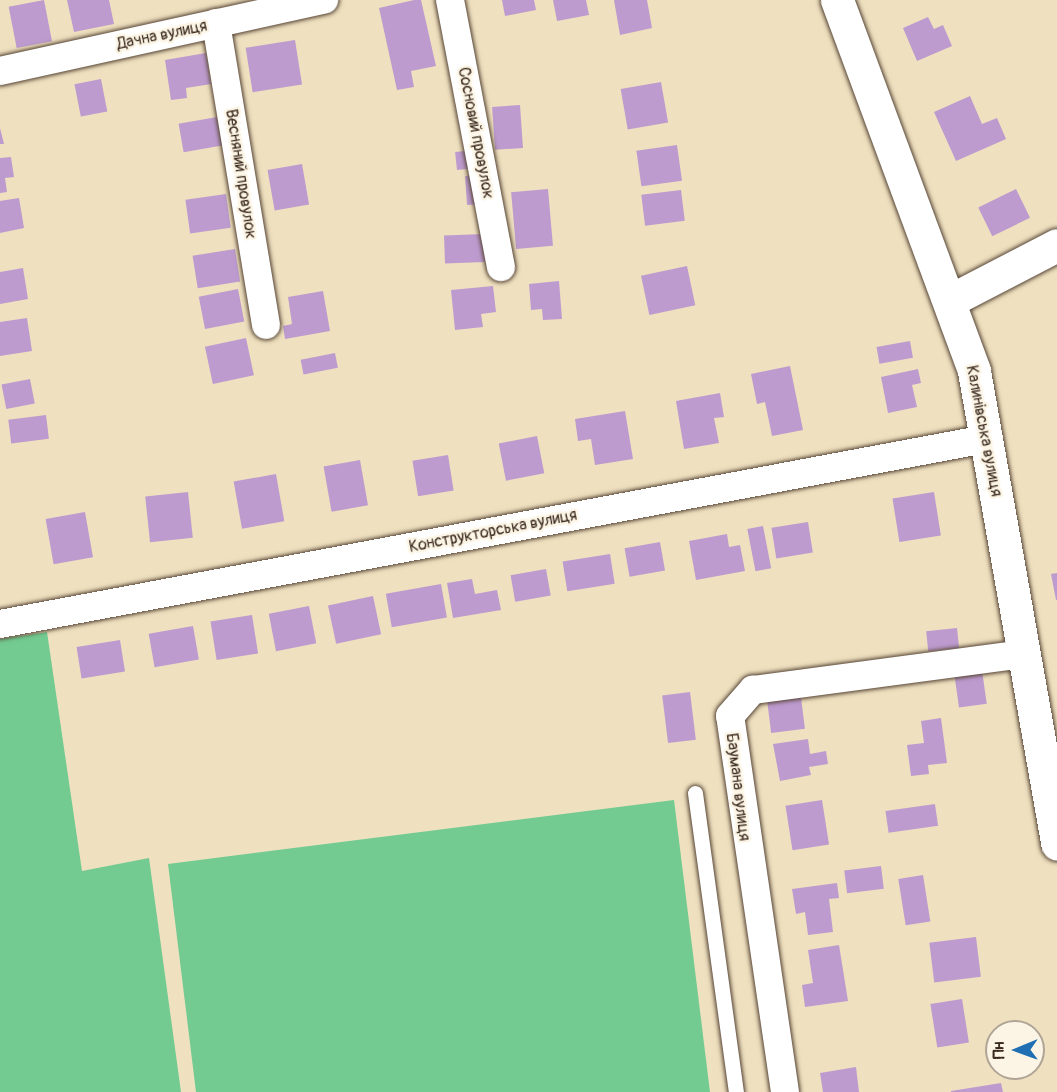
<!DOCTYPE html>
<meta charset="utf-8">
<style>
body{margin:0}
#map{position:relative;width:1057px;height:1092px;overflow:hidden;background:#efe0bf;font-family:Pangolin,sans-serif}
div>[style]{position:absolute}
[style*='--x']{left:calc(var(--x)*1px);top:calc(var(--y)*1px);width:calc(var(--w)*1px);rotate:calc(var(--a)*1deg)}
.green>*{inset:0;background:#73cb91}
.building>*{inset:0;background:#bd9bcf;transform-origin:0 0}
.roads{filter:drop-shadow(0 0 2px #564536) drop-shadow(0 0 2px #564536)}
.service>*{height:15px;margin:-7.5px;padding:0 7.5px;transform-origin:7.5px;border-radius:7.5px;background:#fff}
.minor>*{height:28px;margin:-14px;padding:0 14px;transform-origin:14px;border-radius:14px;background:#fff}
.tertiary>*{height:33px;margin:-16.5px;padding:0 16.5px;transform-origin:16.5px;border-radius:16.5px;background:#fff}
span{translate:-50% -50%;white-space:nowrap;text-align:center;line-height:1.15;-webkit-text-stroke:5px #fcf5e5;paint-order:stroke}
.street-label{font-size:16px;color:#3b2a1e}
.north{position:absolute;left:985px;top:1020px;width:60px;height:60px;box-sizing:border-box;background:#fcf5e5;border:2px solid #afa495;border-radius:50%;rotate:269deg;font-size:16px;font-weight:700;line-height:24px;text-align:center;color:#3b2a1e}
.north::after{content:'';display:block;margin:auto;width:21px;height:27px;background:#1f6fb2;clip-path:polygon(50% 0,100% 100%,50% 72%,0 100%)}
</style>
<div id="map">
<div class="green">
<div style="clip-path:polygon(47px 632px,82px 871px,149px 858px,181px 1092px,0 1092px,0 639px)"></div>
<div style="clip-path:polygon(674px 800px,710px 1092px,196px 1092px,168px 864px)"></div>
</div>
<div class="building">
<div style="left:44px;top:0;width:42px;height:36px;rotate:79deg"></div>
<div style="clip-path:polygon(67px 0,109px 0,114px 24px,74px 32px)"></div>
<div style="clip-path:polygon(414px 0,421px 0,436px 66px,411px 71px,414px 87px,397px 90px,379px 8px)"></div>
<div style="clip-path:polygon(502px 0,534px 0,536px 10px,505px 16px)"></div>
<div style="clip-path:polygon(553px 0,586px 0,589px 15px,557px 21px)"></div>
<div style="clip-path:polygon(614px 0,647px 0,652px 28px,620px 35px)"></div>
<div style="clip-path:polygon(928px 17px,934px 29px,943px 25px,952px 46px,917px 61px,903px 28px)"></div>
<div style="left:295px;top:40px;width:45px;height:50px;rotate:81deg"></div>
<div style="clip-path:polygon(206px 53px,211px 84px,186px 88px,187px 98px,171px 100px,165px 60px)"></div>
<div style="left:101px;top:79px;width:33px;height:27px;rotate:79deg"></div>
<div style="left:661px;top:82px;width:41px;height:41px;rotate:80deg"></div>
<div style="clip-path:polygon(970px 96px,982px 124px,997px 118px,1006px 139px,956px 161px,934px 112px)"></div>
<div style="left:520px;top:105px;width:43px;height:28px;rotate:86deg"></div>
<div style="left:217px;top:117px;width:29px;height:39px;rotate:80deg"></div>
<div style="clip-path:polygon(0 128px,4px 144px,0 144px)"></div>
<div style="left:677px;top:145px;width:36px;height:41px;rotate:82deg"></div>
<div style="left:475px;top:150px;width:18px;height:20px;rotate:84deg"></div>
<div style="clip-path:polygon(11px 157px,14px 177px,5px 178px,7px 192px,0 193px,0 158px)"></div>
<div style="left:302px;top:164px;width:41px;height:35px;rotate:80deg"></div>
<div style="left:481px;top:175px;width:29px;height:16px;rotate:86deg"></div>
<div style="left:548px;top:189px;width:57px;height:37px;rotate:85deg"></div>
<div style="left:1016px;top:189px;width:32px;height:42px;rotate:64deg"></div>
<div style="left:681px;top:190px;width:31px;height:40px;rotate:83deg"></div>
<div style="left:226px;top:194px;width:34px;height:41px;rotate:82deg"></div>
<div style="clip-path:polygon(19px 198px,24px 228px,0 233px,0 201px)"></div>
<div style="left:484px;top:234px;width:28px;height:40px;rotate:88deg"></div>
<div style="left:235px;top:249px;width:33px;height:43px;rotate:81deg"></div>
<div style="left:687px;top:266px;width:40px;height:47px;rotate:78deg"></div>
<div style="clip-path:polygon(23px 268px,28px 299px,0 304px,0 272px)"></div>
<div style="clip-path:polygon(559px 281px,562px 319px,543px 320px,542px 309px,531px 310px,529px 284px)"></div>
<div style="clip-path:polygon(493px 286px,496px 312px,481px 314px,483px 327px,455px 330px,451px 290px)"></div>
<div style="left:238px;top:289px;width:33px;height:40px;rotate:79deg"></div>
<div style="clip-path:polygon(323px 291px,330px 331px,285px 339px,283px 326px,292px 324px,288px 297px)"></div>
<div style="clip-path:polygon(27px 318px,32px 351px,0 356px,0 322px)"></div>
<div style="left:246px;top:338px;width:38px;height:42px;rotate:78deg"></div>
<div style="left:910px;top:341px;width:17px;height:34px;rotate:80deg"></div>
<div style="left:335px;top:353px;width:15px;height:35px;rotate:79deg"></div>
<div style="clip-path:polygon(790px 366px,803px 430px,772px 436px,765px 402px,757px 404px,751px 374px)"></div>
<div style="clip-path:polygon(918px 369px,921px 383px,912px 385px,917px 407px,888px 413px,881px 377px)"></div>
<div style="left:30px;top:379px;width:25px;height:29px;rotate:79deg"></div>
<div style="clip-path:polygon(720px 393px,724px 417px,714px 418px,719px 443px,684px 449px,676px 401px)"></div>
<div style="clip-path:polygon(625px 411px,633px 459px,595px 465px,591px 439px,578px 441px,575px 419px)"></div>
<div style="left:46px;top:415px;width:24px;height:38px;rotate:83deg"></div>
<div style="left:537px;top:436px;width:38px;height:39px;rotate:79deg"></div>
<div style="left:448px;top:455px;width:36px;height:36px;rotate:81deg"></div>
<div style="left:360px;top:460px;width:46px;height:37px;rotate:80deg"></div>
<div style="left:276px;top:474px;width:48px;height:43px;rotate:80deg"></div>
<div style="left:188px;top:492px;width:46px;height:43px;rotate:84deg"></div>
<div style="left:934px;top:492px;width:44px;height:42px;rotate:81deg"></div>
<div style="left:85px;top:512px;width:46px;height:40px;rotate:80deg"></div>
<div style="left:808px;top:522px;width:31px;height:37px;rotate:81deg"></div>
<div style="left:763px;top:526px;width:43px;height:16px;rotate:79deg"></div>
<div style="clip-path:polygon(727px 534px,729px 547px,740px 545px,745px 571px,696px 580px,689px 541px)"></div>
<div style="left:660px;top:542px;width:29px;height:36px;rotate:80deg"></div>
<div style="left:610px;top:554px;width:30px;height:48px;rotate:81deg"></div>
<div style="left:546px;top:569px;width:27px;height:36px;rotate:80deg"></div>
<div style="clip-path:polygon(1057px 573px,1057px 600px,1056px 600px,1051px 574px)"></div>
<div style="clip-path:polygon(472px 579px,475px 594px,497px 590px,501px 610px,453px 618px,447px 583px)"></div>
<div style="left:441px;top:584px;width:34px;height:56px;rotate:80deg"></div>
<div style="left:373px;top:596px;width:39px;height:46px;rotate:78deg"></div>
<div style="left:309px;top:606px;width:38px;height:41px;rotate:79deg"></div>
<div style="left:252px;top:615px;width:39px;height:42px;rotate:81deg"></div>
<div style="left:193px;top:626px;width:34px;height:45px;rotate:80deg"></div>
<div style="left:957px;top:628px;width:20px;height:31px;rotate:84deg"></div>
<div style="left:120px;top:640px;width:32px;height:44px;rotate:81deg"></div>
<div style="left:982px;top:670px;width:34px;height:28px;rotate:82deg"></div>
<div style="left:690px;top:692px;width:48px;height:28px;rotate:83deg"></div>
<div style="left:801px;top:697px;width:32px;height:34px;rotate:83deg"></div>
<div style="clip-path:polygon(941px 718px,947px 763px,928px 765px,929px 774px,911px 776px,907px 745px,924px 743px,921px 721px)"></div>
<div style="clip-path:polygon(808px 739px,810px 754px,826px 751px,828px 764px,809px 767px,811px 775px,780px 781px,773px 744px)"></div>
<div style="left:822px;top:800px;width:45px;height:37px;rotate:81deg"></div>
<div style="left:935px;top:804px;width:22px;height:50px;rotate:82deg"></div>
<div style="left:881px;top:866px;width:23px;height:37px;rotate:83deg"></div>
<div style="left:923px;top:875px;width:47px;height:25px;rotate:81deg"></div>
<div style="clip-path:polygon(837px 883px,839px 898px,829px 899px,833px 932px,808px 935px,805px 912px,796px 914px,792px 889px)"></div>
<div style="left:976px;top:937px;width:40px;height:47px;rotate:83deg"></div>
<div style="clip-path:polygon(839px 945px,848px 1001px,805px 1007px,802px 985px,813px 983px,808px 950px)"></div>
<div style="left:962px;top:999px;width:44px;height:32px;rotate:81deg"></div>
<div style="clip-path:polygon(856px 1067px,859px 1092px,823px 1092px,820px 1073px)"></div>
<div style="clip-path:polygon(1001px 1083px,1003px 1092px,951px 1092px,951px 1091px)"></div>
</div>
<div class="roads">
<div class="service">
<div style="--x:695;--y:793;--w:302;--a:82.2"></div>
</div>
<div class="minor">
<div style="--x:450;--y:0;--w:272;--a:79.2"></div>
<div style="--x:216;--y:23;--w:306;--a:80.6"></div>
<div style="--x:0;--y:71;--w:332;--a:-12.4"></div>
<div style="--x:0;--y:624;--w:1003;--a:-10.63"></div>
<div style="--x:785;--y:1092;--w:380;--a:-98.3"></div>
<div style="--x:730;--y:716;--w:35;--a:-49"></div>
<div style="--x:753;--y:690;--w:273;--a:-7.6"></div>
</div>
<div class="tertiary">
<div style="--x:837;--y:0;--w:395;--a:69.7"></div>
<div style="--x:974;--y:371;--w:480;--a:80"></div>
<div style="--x:951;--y:300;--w:119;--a:-27.4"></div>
</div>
</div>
<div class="street-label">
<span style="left:162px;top:35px;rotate:-12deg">Дачна вулиця</span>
<span style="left:476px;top:133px;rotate:79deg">Сосновий провулок</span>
<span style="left:241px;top:174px;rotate:81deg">Весняний провулок</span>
<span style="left:984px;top:431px;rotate:79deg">Калинівська вулиця</span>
<span style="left:493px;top:531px;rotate:-11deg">Конструкторська вулиця</span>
<span style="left:738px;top:787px;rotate:83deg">Баумана вулиця</span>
</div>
<div class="north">Пн</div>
</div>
